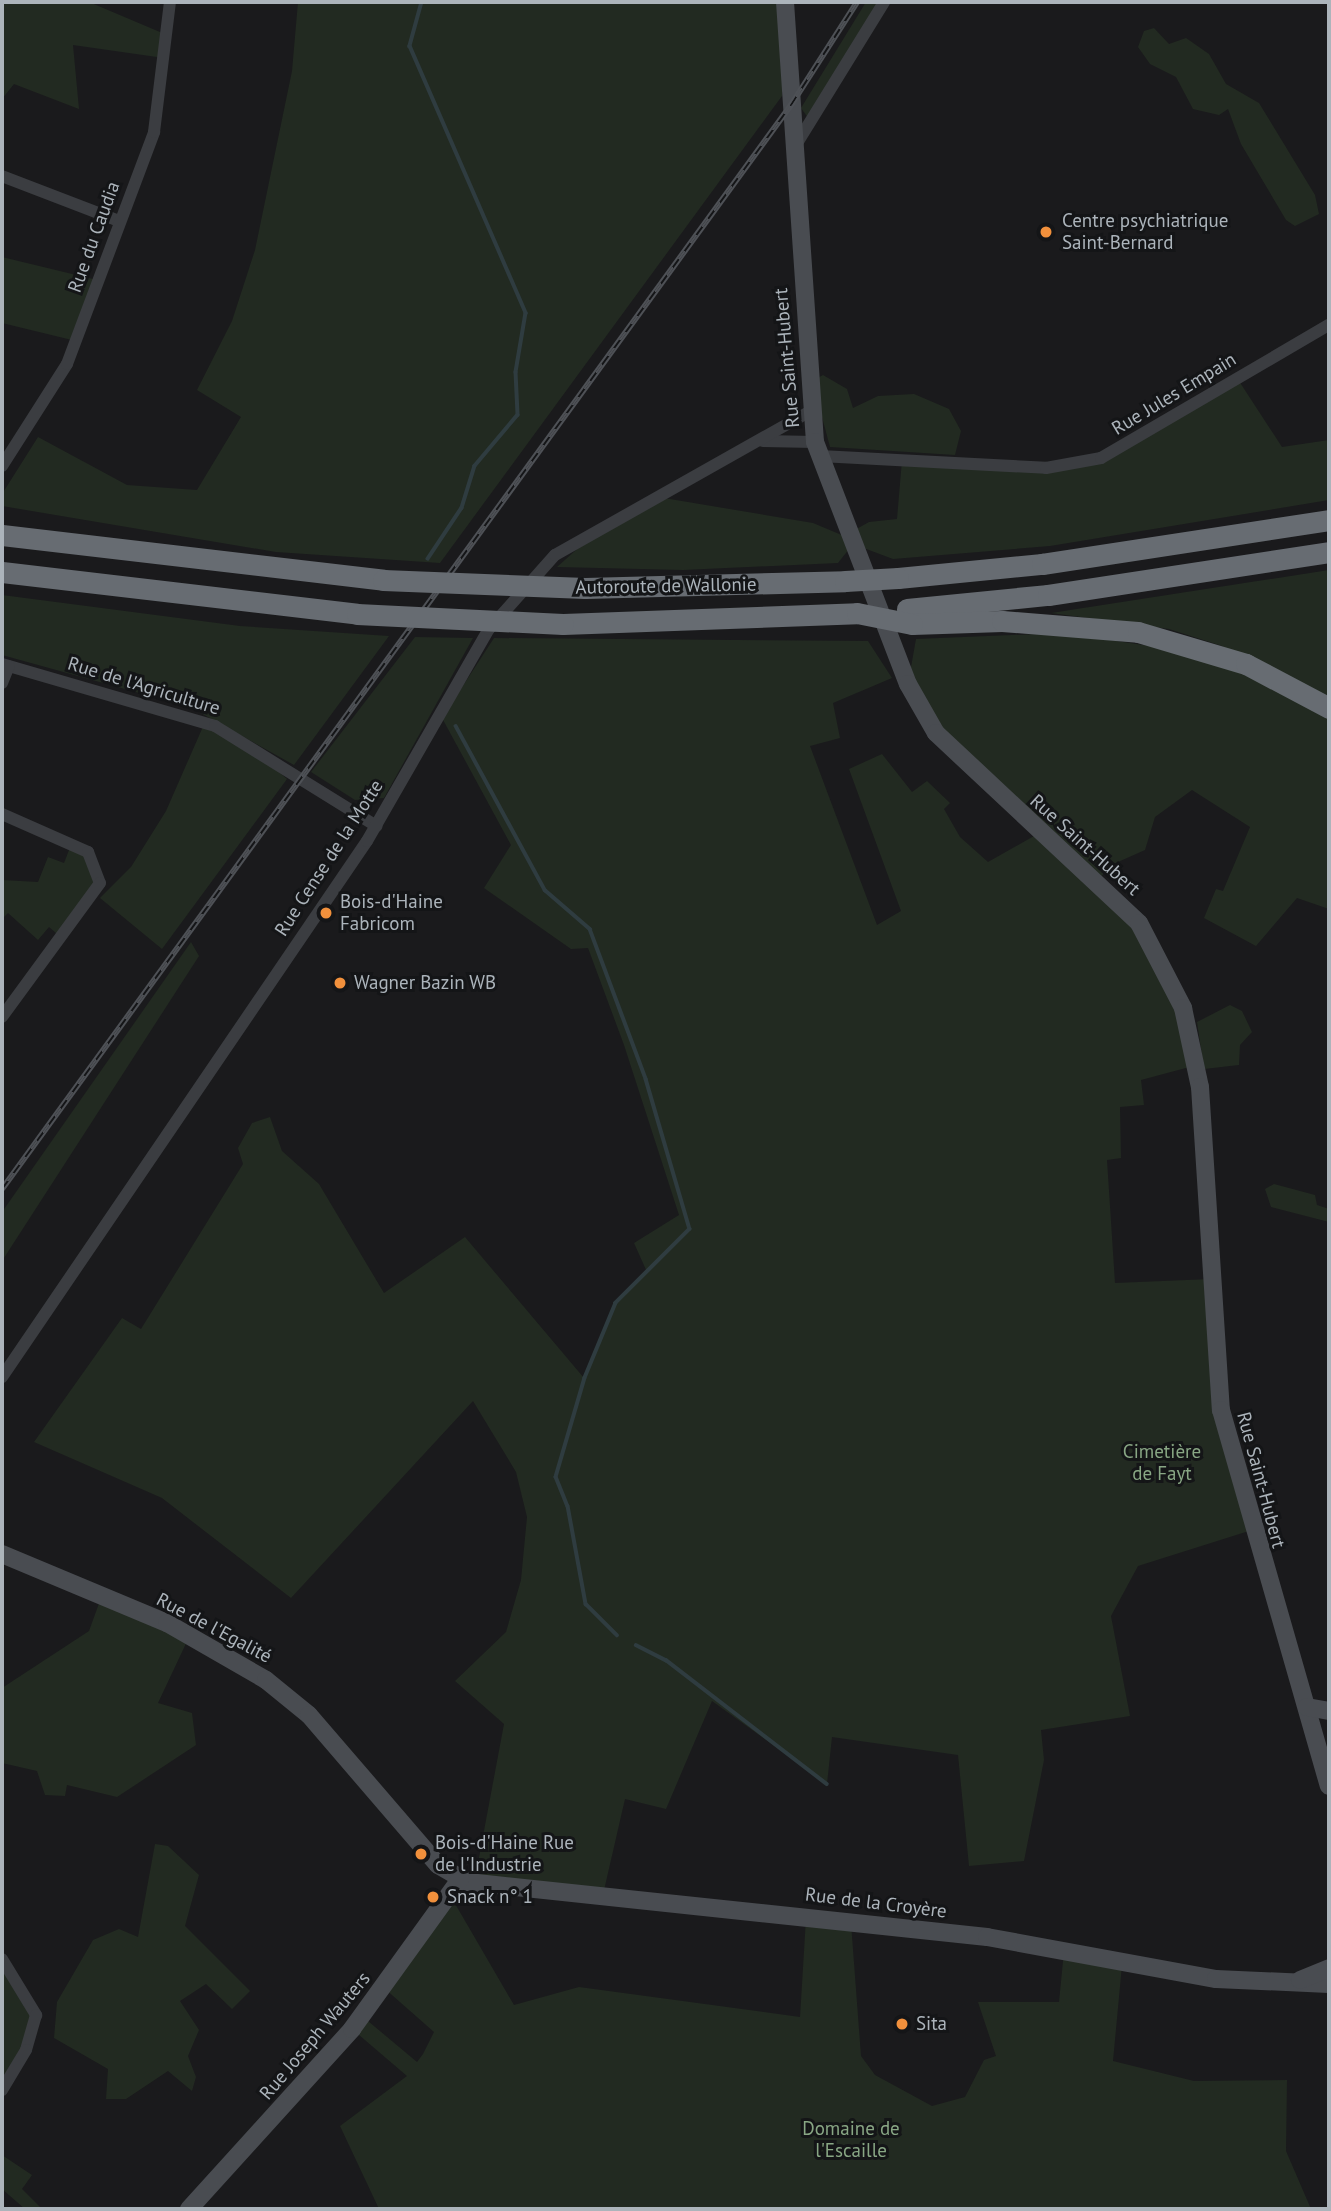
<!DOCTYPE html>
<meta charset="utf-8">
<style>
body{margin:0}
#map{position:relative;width:1331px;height:2211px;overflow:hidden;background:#1a1a1c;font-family:"PT Sans",sans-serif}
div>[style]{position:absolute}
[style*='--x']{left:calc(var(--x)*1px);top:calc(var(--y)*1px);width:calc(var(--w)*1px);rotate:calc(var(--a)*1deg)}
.green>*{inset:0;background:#222a21}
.stream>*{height:3.5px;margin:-1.75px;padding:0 1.75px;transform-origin:1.75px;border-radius:1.75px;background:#2f3c40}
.street>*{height:12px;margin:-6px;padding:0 6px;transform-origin:6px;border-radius:6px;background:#3b3d41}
.secondary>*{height:18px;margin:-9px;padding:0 9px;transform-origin:9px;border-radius:9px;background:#494c51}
.highway>*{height:21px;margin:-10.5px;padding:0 10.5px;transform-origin:10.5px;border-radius:10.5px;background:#676c72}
.rail>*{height:6px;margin-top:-3px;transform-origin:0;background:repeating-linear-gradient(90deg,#141517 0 10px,#4e5156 0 20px);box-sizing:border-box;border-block:2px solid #4e5156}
.highway-bridge>*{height:21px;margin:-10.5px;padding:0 10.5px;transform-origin:10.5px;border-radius:10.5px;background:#676c72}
.dots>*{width:19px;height:19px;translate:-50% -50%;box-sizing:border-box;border:4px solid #141517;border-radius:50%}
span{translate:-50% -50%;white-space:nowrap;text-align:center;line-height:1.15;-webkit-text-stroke:6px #141517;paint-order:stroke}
.poi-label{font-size:19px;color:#acb4bb}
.left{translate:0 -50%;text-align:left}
.street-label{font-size:19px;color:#acb4bb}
.park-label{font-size:19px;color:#88a684}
.frame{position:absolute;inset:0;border:4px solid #acb4bb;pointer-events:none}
</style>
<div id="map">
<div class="green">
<div style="clip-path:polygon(2px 2px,89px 2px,167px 35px,164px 58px,73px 45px,79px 109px,14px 84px,2px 99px)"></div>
<div style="clip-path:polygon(298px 2px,783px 2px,782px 96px,440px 563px,276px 552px,2px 506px,2px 494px,38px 437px,127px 485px,197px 490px,241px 417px,197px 390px,232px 321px,255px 250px,292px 71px)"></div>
<div style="clip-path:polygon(866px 2px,884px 2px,811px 122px,801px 108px)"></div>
<div style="clip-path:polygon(1154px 28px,1169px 44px,1186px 38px,1209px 54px,1226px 84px,1259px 103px,1315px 195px,1319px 214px,1295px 226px,1286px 220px,1241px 144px,1228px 109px,1219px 115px,1193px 109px,1176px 77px,1150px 64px,1138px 47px,1144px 31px)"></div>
<div style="clip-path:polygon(2px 257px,97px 280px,76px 341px,2px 323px)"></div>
<div style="clip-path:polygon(823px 375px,847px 389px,853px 408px,878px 396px,914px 394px,949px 409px,961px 431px,955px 455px,830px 447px,818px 402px,816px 379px)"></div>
<div style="clip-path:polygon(1237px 378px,1282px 447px,1329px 440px,1329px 500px,1050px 546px,893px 559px,853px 544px,838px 563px,683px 570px,557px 567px,603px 526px,658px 497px,813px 523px,844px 536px,869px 522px,897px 519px,902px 460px,1046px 468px,1101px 458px)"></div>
<div style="clip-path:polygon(1329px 570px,1329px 700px,1222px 646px,1169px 629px,1051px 613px)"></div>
<div style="clip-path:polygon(2px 595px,240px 626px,389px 636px,294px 765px,190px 707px,2px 655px)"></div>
<div style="clip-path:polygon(1062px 633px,1157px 647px,1241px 672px,1329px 719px,1329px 909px,1297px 898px,1256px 946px,1204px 918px,1216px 889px,1223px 891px,1250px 827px,1192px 790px,1155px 817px,1145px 850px,1109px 866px,1098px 881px,1139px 923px,1197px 1065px,1141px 1080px,1144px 1105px,1120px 1107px,1121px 1158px,1107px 1160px,1115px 1283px,1211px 1279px,1218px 1386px,1252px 1530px,1138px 1566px,1111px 1616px,1130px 1716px,1041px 1730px,1044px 1760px,1024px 1861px,969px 1866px,958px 1755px,832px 1737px,827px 1784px,712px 1701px,666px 1809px,625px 1799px,602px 1899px,474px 1884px,504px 1724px,455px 1681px,506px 1632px,521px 1580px,527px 1517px,516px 1472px,473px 1401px,291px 1598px,162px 1498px,34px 1442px,122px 1318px,141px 1329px,243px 1164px,238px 1148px,252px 1123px,270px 1117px,282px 1151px,319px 1184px,384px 1293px,465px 1237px,584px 1378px,616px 1303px,647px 1272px,634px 1243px,679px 1215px,624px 1045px,588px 948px,571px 949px,484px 888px,511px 845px,442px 718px,494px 638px,868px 641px,892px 678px,833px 703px,840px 738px,810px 746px,877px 925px,901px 911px,849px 769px,882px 754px,912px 792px,927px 781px,950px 803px,944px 809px,960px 837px,988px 862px,1041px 832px,967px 769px,908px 684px,916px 639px)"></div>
<div style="clip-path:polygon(415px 637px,473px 638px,384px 798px,355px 800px,311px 772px)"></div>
<div style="clip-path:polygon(205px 722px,250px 747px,287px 779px,162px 949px,100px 898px,131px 867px,166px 811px)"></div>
<div style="clip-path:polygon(71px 845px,88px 852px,100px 883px,63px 939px,49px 927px,38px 940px,8px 913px,2px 919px,2px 880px,38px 882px,48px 857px,64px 863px)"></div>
<div style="clip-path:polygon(191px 942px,199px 956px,2px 1261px,2px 1212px)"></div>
<div style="clip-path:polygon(1230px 1005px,1242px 1011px,1252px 1032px,1240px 1045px,1239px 1065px,1204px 1069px,1197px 1022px)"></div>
<div style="clip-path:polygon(1274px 1184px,1315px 1195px,1317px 1205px,1329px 1209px,1329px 1222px,1271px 1207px,1265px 1189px)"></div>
<div style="clip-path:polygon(102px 1595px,190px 1635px,158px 1703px,192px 1713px,196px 1745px,117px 1797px,67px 1785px,65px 1796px,45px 1795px,37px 1771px,2px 1763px,2px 1688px,89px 1631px)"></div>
<div style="clip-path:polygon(155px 1844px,168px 1846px,199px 1875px,185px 1926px,250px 1991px,232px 2009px,206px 1984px,180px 2001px,199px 2030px,188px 2056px,196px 2077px,192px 2091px,168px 2071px,126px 2099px,106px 2099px,108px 2069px,54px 2038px,57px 2002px,93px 1940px,119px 1929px,138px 1937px)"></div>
<div style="clip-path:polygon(450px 1895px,514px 2005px,579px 1987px,800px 2017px,806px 1918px,851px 1923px,861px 2056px,875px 2075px,932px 2106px,965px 2097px,984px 2060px,996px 2056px,978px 2002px,1059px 2002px,1064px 1951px,1122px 1965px,1113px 2061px,1194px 2081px,1287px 2080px,1286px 2151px,1311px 2209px,379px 2209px,340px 2126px,407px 2076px,352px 2029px,362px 2016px,417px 2062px,423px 2054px,434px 2032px,384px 1988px)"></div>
<div style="clip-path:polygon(2px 1959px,36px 2015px,2px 2090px)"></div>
<div style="clip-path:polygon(2px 2155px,32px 2175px,22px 2189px,42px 2209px,25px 2209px,2px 2189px)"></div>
</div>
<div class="stream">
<div style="--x:422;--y:2;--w:46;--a:105.3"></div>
<div style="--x:410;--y:46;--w:291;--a:66.5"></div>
<div style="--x:526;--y:313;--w:60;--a:99.6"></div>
<div style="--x:516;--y:372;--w:43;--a:87.3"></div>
<div style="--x:518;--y:415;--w:67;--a:130.1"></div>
<div style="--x:475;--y:466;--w:44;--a:107.2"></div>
<div style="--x:462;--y:508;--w:61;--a:123.7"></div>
<div style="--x:456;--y:726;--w:187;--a:61.5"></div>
<div style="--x:545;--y:890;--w:60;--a:40.9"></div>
<div style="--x:590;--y:929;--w:160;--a:69.5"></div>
<div style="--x:646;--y:1079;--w:156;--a:73.7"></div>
<div style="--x:690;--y:1229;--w:105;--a:135"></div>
<div style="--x:616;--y:1303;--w:81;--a:112.5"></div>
<div style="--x:585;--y:1378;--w:103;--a:106.3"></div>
<div style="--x:556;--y:1477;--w:31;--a:68"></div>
<div style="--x:568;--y:1506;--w:100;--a:79.6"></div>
<div style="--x:586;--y:1604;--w:44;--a:45"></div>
<div style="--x:636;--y:1645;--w:34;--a:27"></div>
<div style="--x:666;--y:1660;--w:203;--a:37.6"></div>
</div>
<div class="street">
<div style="--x:794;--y:148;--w:172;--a:-58.3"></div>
<div style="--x:2;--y:176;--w:125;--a:21"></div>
<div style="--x:763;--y:441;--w:52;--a:1.1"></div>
<div style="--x:820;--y:456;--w:226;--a:3"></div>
<div style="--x:1046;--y:468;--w:56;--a:-10.3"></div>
<div style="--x:1101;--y:458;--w:264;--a:-30.3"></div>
<div style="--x:2;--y:466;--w:121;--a:-57.5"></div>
<div style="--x:67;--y:364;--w:248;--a:-69.4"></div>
<div style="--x:154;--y:132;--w:131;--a:-83"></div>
<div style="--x:2;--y:664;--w:222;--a:16.2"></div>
<div style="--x:215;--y:726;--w:190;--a:31.8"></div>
<div style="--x:2;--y:683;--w:18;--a:-68"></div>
<div style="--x:2;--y:814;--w:94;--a:23.8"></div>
<div style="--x:88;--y:852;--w:33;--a:69"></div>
<div style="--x:100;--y:883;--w:166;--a:126.2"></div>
<div style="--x:2;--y:1377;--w:648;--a:-55.75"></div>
<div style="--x:367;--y:841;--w:245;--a:-60.1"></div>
<div style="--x:489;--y:629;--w:99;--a:-48.3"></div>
<div style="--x:555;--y:555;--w:291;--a:-29.4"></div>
<div style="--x:2;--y:1959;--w:66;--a:58.7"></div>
<div style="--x:36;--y:2015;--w:36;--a:106"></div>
<div style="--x:26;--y:2050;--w:47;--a:121"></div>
</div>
<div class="secondary">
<div style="--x:785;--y:2;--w:441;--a:86.1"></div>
<div style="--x:815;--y:442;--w:259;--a:69"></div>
<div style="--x:908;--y:684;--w:56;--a:60.3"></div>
<div style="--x:936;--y:733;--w:278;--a:43.1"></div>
<div style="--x:1139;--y:923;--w:96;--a:62.6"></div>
<div style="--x:1183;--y:1008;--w:81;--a:77.9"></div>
<div style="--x:1200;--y:1087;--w:324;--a:86.3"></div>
<div style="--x:1221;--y:1410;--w:391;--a:74"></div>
<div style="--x:2;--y:1554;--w:179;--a:22.7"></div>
<div style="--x:167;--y:1623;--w:114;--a:29.9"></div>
<div style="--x:266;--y:1680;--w:55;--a:39.1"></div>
<div style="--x:309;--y:1715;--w:198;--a:49.3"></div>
<div style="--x:438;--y:1865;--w:34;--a:30"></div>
<div style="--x:468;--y:1882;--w:522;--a:6.05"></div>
<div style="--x:987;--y:1937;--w:233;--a:10.4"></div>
<div style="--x:1216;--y:1979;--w:113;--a:2.5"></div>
<div style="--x:1307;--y:1707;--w:22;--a:10"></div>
<div style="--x:1300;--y:1980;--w:31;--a:-22"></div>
<div style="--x:189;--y:2209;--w:243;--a:-47.8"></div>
<div style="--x:352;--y:2029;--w:185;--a:-54.2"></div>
</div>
<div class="highway">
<div style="--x:2;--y:535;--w:384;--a:6.7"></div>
<div style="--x:2;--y:572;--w:357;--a:6.7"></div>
<div style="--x:898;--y:578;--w:145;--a:-5.6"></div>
<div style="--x:1042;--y:564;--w:290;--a:-8.7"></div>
<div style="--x:585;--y:588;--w:260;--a:-1.5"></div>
<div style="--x:907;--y:609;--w:142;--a:-5.7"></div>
<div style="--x:1048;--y:595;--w:284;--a:-8.7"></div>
<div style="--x:563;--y:624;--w:294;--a:-2.1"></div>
<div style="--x:912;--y:624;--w:90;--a:-1.9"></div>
<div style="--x:1002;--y:621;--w:136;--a:4.6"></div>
<div style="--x:1138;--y:632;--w:113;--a:16.5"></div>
<div style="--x:1246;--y:664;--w:94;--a:27.9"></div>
</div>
<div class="rail">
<div style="--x:2;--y:1189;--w:1341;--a:-53.95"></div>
<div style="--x:791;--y:105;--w:122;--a:-57.3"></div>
</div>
<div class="highway-bridge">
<div style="--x:383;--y:580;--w:202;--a:2.3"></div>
<div style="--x:845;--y:581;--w:53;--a:-3.2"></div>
<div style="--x:857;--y:613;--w:56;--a:11.3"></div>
<div style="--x:357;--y:614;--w:206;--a:2.8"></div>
</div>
<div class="dots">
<div style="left:1046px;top:232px;background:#f1903c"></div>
<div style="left:326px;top:913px;background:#f1903c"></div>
<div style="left:340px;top:983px;background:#f1903c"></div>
<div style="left:421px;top:1854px;background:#f1903c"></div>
<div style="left:433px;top:1897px;background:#f1903c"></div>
<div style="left:902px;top:2024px;background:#f1903c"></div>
</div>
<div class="poi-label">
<span class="left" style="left:1062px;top:232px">Centre psychiatrique<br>Saint-Bernard</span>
<span class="left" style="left:340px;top:913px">Bois-d'Haine<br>Fabricom</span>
<span class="left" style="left:354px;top:983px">Wagner Bazin WB</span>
<span class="left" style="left:435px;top:1854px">Bois-d'Haine Rue<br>de l'Industrie</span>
<span class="left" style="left:447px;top:1897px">Snack n° 1</span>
<span class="left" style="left:916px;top:2024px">Sita</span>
</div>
<div class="street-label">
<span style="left:94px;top:237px;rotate:-70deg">Rue du Caudia</span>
<span style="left:787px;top:358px;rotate:-95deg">Rue Saint-Hubert</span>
<span style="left:1174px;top:394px;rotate:-31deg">Rue Jules Empain</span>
<span style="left:666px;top:586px;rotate:-1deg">Autoroute de Wallonie</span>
<span style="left:144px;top:686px;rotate:17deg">Rue de l'Agriculture</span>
<span style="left:1085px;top:845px;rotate:42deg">Rue Saint-Hubert</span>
<span style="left:329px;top:858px;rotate:-57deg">Rue Cense de la Motte</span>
<span style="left:1261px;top:1480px;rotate:75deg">Rue Saint-Hubert</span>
<span style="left:214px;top:1628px;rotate:28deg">Rue de l'Egalité</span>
<span style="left:876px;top:1903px;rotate:7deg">Rue de la Croyère</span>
<span style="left:315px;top:2036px;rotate:-50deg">Rue Joseph Wauters</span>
</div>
<div class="park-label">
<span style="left:1162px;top:1463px">Cimetière<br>de Fayt</span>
<span style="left:851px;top:2140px">Domaine de<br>l'Escaille</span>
</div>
<div class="frame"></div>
</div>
